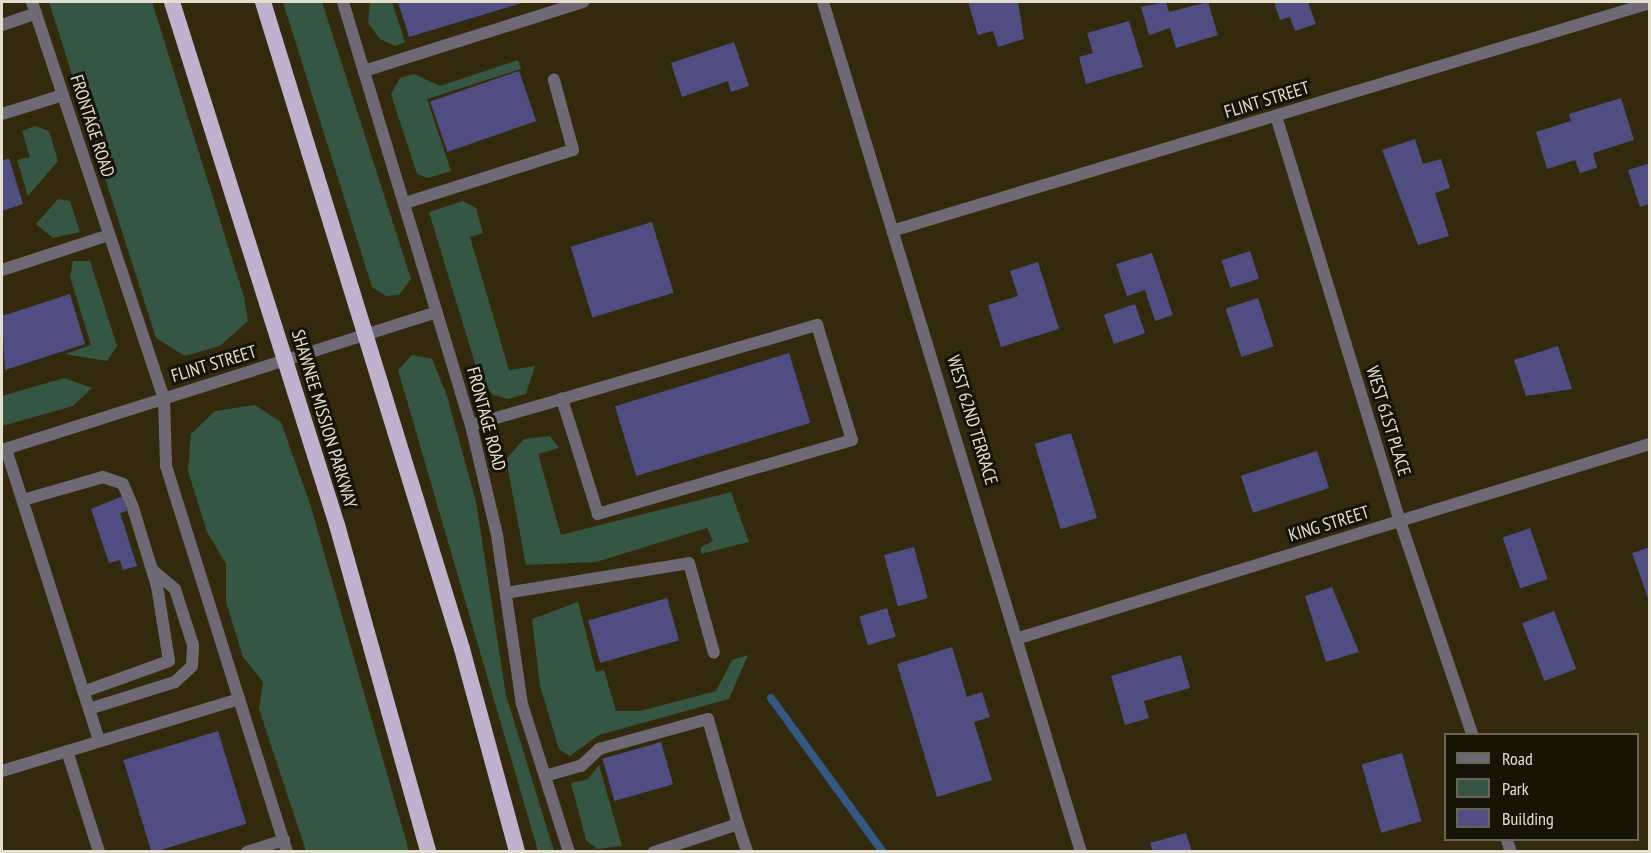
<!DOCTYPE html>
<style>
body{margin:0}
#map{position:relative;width:1651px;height:853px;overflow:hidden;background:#332a0d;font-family:"PT Sans Narrow",sans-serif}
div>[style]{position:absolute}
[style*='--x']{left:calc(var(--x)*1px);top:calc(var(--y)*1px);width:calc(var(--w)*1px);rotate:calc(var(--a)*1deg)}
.green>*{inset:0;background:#355642}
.stream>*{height:8px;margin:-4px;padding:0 4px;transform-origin:4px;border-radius:4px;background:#315984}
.building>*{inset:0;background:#4f4d82;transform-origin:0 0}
.service>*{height:12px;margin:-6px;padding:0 6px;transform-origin:6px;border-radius:6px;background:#6f6975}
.minor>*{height:12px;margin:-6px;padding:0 6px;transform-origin:6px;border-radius:6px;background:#6f6975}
.trunk>*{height:16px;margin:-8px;padding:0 8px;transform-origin:8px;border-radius:8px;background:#c0b2ce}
span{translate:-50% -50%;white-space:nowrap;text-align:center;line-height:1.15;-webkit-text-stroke:6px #171307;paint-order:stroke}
.street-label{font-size:18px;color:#e3decd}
.frame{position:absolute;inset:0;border:3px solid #e3decd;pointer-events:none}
.legend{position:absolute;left:1444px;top:733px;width:195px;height:108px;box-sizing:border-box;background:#171307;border:2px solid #696456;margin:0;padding:8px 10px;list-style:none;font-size:18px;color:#e3decd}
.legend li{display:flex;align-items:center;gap:12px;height:30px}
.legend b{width:30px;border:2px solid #696456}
</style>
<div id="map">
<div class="green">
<div style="clip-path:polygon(49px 2px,152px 2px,244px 297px,248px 321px,220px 346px,185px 356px,156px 338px)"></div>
<div style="clip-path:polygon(283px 2px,322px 2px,411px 279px,399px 295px,386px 296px,372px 287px)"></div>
<div style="clip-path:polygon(370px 2px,392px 2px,405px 42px,395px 46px,380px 39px,368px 23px)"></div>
<div style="clip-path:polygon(518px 60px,521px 69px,427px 99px,451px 171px,428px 178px,417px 174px,391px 94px,400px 78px,414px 74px,440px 86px)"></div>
<div style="clip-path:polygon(35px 126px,49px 131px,58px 161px,28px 196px,17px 160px,30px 157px,22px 131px)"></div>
<div style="clip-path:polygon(58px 199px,70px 201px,80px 232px,53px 238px,36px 224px)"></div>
<div style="clip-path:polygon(463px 201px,476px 208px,483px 233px,470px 237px,509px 370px,535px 366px,526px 394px,508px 399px,493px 395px,480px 380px,429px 212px)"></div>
<div style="clip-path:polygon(73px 261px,90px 261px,117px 346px,107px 361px,65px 354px,91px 345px,70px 277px)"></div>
<div style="clip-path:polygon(412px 355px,432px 359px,447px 396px,476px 502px,506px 695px,554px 851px,538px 851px,398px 370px)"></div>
<div style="clip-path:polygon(64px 378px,92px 388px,73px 406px,2px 426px,2px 396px)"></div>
<div style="clip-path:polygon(255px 405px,281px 422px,311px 507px,409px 851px,306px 851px,259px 709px,263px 682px,243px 657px,226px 602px,226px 564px,207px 532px,188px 471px,191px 434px,215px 411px)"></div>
<div style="clip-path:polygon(550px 436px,559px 448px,538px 454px,561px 535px,731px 492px,749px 542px,701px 554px,701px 547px,713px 541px,707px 528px,596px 562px,526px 565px,506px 459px,524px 439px)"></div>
<div style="clip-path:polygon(578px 602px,596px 672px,604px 670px,616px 711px,640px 711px,716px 691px,732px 660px,748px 655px,729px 699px,599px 735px,570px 756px,559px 749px,540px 686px,532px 619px)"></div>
<div style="clip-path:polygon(599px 765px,622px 846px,597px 849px,586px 840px,571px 783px,588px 779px)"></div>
</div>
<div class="stream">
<div style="--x:771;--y:698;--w:190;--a:54"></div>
</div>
<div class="building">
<div style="clip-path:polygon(398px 2px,525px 2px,409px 37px)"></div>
<div style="clip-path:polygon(968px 2px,1018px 2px,1024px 39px,998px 47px,993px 31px,978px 35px)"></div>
<div style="clip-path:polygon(1166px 2px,1169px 12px,1208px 2px,1218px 35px,1176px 48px,1170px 28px,1149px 35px,1141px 7px)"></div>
<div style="clip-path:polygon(1274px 2px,1308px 2px,1316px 24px,1295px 31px,1290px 17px,1280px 20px)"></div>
<div style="clip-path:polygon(1129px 21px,1143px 67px,1086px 84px,1079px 57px,1093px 53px,1087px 33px)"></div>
<div style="clip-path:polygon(734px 42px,749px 86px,731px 92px,728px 81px,682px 97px,671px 63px)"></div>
<div style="left:519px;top:71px;width:53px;height:94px;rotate:71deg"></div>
<div style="clip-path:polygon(1621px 98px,1634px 140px,1593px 153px,1597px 168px,1580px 173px,1575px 160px,1547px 169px,1536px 132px,1571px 121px,1569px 114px)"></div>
<div style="clip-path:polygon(1415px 139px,1423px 164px,1441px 159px,1450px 188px,1435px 193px,1449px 236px,1418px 245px,1382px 150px)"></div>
<div style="clip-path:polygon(9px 158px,23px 204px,2px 211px,2px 161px)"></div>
<div style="clip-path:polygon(1650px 163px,1650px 204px,1640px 207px,1628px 170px)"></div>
<div style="left:652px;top:222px;width:74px;height:85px;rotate:73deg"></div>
<div style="left:1250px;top:251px;width:29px;height:30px;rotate:72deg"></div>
<div style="clip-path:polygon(1152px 253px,1173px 315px,1155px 321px,1145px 290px,1127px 296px,1116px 264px)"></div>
<div style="clip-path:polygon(1038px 262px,1059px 329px,1001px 347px,988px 305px,1018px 296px,1010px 271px)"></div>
<div style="clip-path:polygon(70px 294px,85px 344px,5px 370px,2px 316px)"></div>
<div style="left:1258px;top:298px;width:51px;height:34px;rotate:72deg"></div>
<div style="left:1135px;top:304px;width:31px;height:33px;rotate:71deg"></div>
<div style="clip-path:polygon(1558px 346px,1572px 389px,1526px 396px,1514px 360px)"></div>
<div style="left:789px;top:353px;width:73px;height:182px;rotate:73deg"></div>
<div style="left:1071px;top:433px;width:89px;height:38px;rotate:73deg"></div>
<div style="left:1317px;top:451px;width:39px;height:80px;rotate:72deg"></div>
<div style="clip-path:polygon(123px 496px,127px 511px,120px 513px,137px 566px,123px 570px,120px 560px,109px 563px,91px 509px)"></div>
<div style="left:1530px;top:528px;width:54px;height:29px;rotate:71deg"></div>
<div style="left:914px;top:547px;width:53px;height:31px;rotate:75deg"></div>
<div style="clip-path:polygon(1650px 547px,1650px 601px,1649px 601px,1632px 553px)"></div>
<div style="clip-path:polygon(1332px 587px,1359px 652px,1326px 662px,1305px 596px)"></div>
<div style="left:667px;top:598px;width:44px;height:82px;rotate:74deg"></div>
<div style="left:887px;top:608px;width:30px;height:29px;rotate:73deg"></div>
<div style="left:1554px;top:611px;width:62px;height:34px;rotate:69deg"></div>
<div style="clip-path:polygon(952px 647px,967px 697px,982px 692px,990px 717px,974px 722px,992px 780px,937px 797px,897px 664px)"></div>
<div style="clip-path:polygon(1181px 655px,1190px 688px,1144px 701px,1149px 718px,1125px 725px,1111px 676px)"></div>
<div style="left:218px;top:731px;width:97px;height:99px;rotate:73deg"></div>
<div style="left:661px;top:742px;width:44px;height:61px;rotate:74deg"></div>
<div style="left:1402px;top:753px;width:71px;height:42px;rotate:74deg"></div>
<div style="clip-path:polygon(1186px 833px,1192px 852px,1153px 852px,1150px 843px)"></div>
</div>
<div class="service">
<div style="--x:2;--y:25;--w:36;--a:-19"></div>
<div style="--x:364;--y:71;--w:230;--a:-17.5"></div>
<div style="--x:2;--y:114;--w:64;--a:-17.3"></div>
<div style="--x:405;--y:203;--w:176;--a:-17.5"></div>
<div style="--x:573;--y:150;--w:73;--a:-105.2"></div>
<div style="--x:2;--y:270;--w:113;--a:-18.1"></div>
<div style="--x:164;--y:398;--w:68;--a:88.3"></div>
<div style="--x:166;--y:466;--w:405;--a:72.6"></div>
<div style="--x:471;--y:425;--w:95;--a:-15.9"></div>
<div style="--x:562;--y:399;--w:266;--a:-16.2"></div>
<div style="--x:817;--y:325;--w:120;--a:73.1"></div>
<div style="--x:852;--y:440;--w:265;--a:163.8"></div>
<div style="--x:598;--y:514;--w:121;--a:-107.4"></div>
<div style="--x:6;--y:449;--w:306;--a:72.3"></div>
<div style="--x:23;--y:500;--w:83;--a:-16"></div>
<div style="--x:103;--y:477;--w:21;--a:19"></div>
<div style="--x:123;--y:484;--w:26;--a:67"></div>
<div style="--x:133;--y:508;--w:82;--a:72.9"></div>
<div style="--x:157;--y:586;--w:76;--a:80.9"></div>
<div style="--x:169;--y:661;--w:91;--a:160.2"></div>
<div style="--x:506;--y:593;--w:185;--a:-9.3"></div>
<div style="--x:689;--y:563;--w:93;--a:74.5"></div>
<div style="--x:89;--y:709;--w:90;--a:-17.4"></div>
<div style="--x:175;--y:682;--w:23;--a:-43"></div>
<div style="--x:192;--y:666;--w:21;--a:-87"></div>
<div style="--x:193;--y:645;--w:59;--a:-107.8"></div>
<div style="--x:175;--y:589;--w:30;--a:-140"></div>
<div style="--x:67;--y:751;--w:106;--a:72.4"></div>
<div style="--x:2;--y:771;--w:248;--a:-16.9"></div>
<div style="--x:545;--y:776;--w:37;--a:-16"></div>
<div style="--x:581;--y:766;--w:25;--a:-43"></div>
<div style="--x:599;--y:749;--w:113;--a:-15.4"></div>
<div style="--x:708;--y:719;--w:109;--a:74.1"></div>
<div style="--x:738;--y:824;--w:89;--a:161.6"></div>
<div style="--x:738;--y:824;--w:29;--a:72"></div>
<div style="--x:247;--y:852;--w:39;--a:-18"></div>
</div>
<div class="minor">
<div style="--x:32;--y:2;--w:417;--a:71.6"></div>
<div style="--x:343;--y:2;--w:442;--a:73.2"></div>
<div style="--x:471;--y:425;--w:113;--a:76.7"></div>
<div style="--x:497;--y:535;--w:171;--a:81.6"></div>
<div style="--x:522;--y:704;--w:155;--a:72.4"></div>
<div style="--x:823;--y:2;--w:888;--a:73.12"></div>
<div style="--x:1276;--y:116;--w:424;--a:73"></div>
<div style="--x:1400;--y:521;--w:225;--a:71.3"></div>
<div style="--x:895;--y:230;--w:788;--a:-16.73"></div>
<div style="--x:2;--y:450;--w:456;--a:-17.6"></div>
<div style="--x:1019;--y:638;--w:660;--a:-17.09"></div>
<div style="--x:1507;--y:840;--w:13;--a:72"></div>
</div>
<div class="trunk">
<div style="--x:172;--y:2;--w:548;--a:72.49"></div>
<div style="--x:337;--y:525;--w:339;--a:74.4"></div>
<div style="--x:263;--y:2;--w:677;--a:72.9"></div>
<div style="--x:462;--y:649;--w:210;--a:74.8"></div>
</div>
<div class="street-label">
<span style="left:1267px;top:100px;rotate:-17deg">FLINT STREET</span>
<span style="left:92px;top:126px;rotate:72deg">FRONTAGE ROAD</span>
<span style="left:214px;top:364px;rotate:-17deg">FLINT STREET</span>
<span style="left:324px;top:419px;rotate:73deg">SHAWNEE MISSION PARKWAY</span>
<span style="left:486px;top:419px;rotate:75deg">FRONTAGE ROAD</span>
<span style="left:972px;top:420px;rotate:73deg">WEST 62ND TERRACE</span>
<span style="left:1388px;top:421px;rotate:73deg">WEST 61ST PLACE</span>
<span style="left:1329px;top:524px;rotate:-17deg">KING STREET</span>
</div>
<div class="frame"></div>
<ul class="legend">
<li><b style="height:8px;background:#6f6975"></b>Road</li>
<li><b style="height:16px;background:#355642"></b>Park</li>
<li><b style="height:16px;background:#4f4d82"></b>Building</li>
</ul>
</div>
